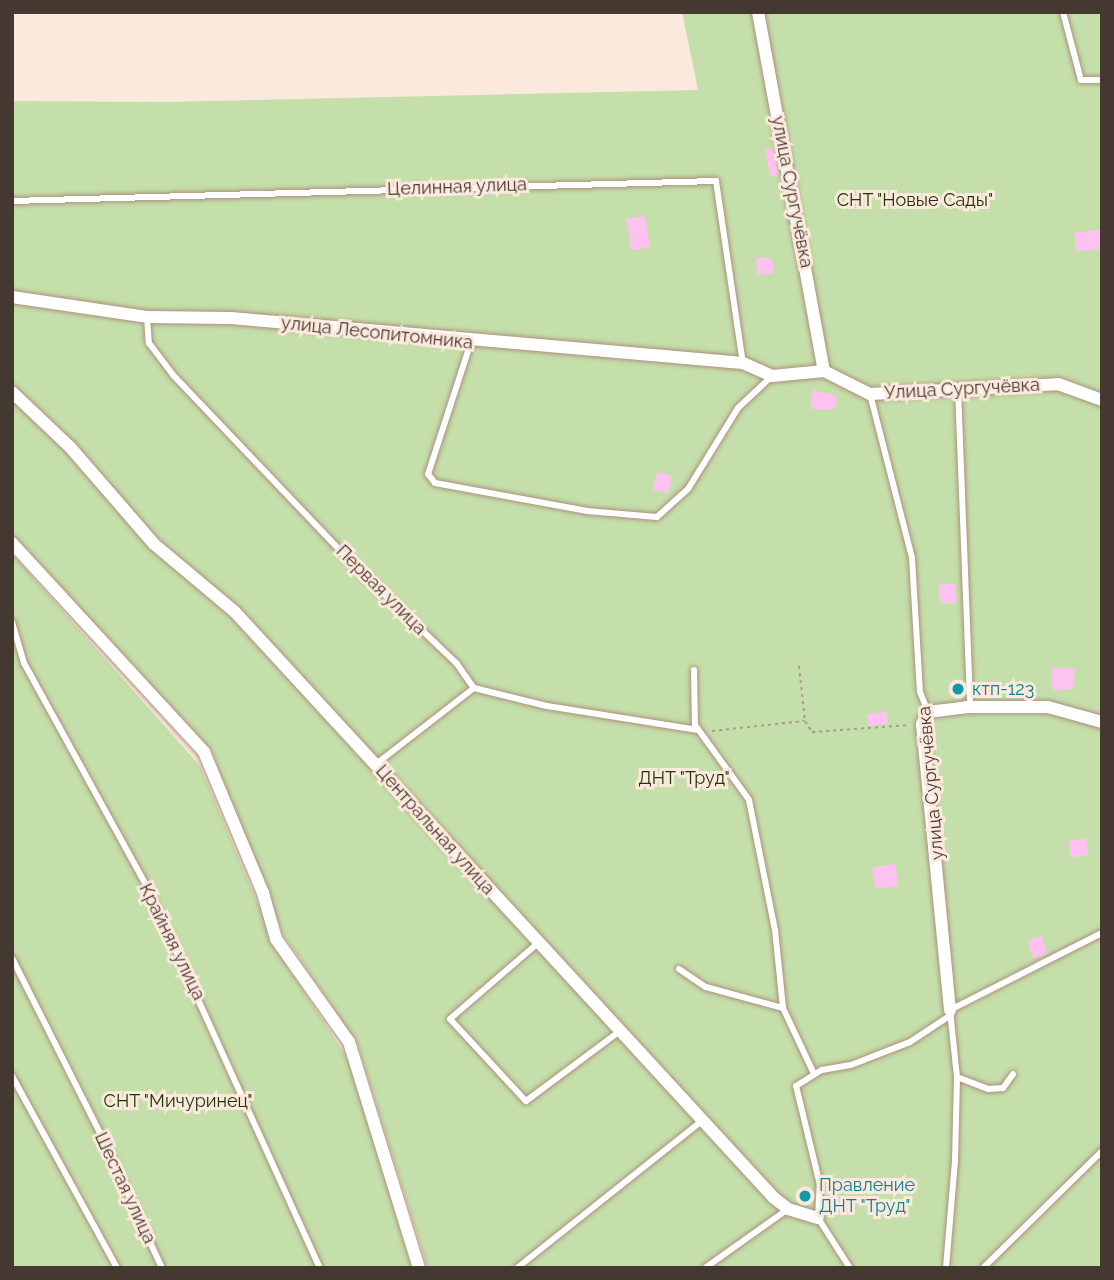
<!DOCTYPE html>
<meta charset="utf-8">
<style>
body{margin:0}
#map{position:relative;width:1114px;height:1280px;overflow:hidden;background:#fce9dd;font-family:Raleway,sans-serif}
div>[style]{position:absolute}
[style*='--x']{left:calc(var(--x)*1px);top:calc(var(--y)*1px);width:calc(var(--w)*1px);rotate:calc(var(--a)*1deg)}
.green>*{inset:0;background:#c4dfaa}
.building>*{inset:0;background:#fdc2ef;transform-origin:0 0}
.path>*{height:2px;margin-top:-1px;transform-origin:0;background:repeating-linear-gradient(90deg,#ab9a90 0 3.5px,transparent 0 7px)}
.roads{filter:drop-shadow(0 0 2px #ae907e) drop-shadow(0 0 2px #ae907e)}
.lane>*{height:6px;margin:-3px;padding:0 3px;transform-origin:3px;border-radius:3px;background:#fff}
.street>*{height:12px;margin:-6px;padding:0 6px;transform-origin:6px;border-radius:6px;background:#fff}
.dots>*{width:19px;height:19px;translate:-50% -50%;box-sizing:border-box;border:4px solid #fce9dd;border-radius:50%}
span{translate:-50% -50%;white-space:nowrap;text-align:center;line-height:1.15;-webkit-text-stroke:6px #fce9dd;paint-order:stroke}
.street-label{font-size:18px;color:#453830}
.park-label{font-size:18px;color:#233609}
.culture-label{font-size:18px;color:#0d838f}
.left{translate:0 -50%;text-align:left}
.frame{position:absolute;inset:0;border:14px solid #453830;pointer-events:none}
</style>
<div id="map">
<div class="green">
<div style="clip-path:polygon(682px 12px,1102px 12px,1102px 394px,1063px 378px,962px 383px,1055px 386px,1102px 403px,1102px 1268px,428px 1268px,357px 1042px,283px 934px,211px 750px,12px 535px,12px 101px,166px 102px,698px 90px)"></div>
<div style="clip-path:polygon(12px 554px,200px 766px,278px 952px,348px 1059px,414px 1268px,12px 1268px)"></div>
</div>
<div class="building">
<div style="left:774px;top:148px;width:28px;height:9px;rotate:80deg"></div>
<div style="left:645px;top:216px;width:32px;height:19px;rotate:81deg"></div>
<div style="left:1100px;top:230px;width:19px;height:26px;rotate:84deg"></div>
<div style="clip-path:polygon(756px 258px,772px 258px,774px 273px,757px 275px)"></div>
<div style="clip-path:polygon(812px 390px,837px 396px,836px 409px,811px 409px)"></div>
<div style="left:657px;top:472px;width:16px;height:18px;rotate:14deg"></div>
<div style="left:939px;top:584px;width:17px;height:20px"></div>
<div style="clip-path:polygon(1051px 667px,1075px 669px,1073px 689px,1053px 691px)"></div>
<div style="left:887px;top:712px;width:12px;height:20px;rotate:85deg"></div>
<div style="left:1086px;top:838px;width:17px;height:18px;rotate:80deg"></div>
<div style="left:895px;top:864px;width:22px;height:23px;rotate:82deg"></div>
<div style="left:1042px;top:936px;width:19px;height:15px;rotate:74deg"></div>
</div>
<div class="path">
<div style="--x:799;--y:666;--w:55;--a:83.8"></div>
<div style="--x:805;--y:721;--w:13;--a:58"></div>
<div style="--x:812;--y:732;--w:98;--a:-4.1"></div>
<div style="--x:712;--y:731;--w:93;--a:-6.2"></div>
</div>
<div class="roads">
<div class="lane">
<div style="--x:1063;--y:12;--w:70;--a:75.2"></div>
<div style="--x:1081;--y:80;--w:21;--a:0"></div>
<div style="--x:12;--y:201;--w:704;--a:-1.63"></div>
<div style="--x:716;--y:181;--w:184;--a:81.6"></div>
<div style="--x:147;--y:317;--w:26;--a:86"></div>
<div style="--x:149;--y:343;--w:41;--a:52.9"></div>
<div style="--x:174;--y:376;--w:264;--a:46.4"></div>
<div style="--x:356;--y:567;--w:140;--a:43.8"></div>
<div style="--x:457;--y:664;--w:29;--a:55"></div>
<div style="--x:474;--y:688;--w:75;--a:13.9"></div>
<div style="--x:547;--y:706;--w:153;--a:9"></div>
<div style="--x:471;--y:342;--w:139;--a:108"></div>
<div style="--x:428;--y:474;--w:11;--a:52"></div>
<div style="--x:435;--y:483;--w:155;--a:10.4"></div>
<div style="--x:587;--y:511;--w:70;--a:4.9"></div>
<div style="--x:657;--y:517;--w:42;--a:-42.1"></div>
<div style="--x:688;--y:489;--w:95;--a:-58.3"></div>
<div style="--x:738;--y:408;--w:47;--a:-43.3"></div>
<div style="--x:958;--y:389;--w:317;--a:87.8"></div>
<div style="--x:870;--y:394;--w:169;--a:75.6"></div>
<div style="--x:912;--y:558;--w:134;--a:86.6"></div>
<div style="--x:920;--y:692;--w:22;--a:68"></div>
<div style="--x:12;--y:622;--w:43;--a:73.7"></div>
<div style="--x:24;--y:663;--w:256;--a:61.2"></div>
<div style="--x:147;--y:887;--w:418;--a:65.6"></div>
<div style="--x:694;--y:670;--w:55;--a:89"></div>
<div style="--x:695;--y:725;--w:92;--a:54.2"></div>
<div style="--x:749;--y:800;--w:133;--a:78.7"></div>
<div style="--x:775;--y:930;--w:78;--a:84.1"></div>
<div style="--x:783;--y:1008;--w:73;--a:64.8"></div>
<div style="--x:376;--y:764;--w:124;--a:-37.8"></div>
<div style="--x:538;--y:943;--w:116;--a:139.2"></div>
<div style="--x:450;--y:1019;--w:112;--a:47.2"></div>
<div style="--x:526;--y:1101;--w:117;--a:-36.7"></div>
<div style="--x:12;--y:958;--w:207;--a:63.3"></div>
<div style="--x:105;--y:1143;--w:137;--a:65.5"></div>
<div style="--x:679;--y:969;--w:32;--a:34"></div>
<div style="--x:706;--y:987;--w:80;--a:15.3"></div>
<div style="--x:12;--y:1076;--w:219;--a:61.3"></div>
<div style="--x:957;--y:1077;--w:33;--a:21"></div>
<div style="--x:988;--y:1089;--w:15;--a:-4"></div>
<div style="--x:1003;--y:1088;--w:17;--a:-54"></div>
<div style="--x:517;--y:1268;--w:239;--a:-38.5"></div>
<div style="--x:705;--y:1268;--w:102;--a:-35.4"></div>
<div style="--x:850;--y:1268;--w:59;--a:-122.6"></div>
<div style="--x:818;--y:1218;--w:33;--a:-87"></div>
<div style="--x:820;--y:1185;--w:102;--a:-103.6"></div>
<div style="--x:796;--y:1086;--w:31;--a:-32"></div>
<div style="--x:822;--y:1070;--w:29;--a:-10"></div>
<div style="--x:851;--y:1065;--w:63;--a:-21.3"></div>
<div style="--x:910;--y:1042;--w:49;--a:-33.4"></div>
<div style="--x:946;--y:1268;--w:108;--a:-85.2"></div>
<div style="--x:955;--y:1160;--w:83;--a:-88.6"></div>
<div style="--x:957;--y:1077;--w:67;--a:-96"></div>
<div style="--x:950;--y:1010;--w:170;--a:-26.9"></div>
<div style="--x:983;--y:1268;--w:167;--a:-44.5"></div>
</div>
<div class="street">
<div style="--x:758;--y:12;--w:365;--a:79.6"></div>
<div style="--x:12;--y:297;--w:136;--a:8.4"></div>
<div style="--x:147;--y:317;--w:84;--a:0.7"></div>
<div style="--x:231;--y:318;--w:514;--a:5.02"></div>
<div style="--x:743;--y:363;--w:32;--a:24"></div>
<div style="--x:772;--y:376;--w:52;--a:-5.5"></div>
<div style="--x:824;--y:371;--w:51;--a:26.6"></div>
<div style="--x:870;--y:394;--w:188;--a:-3"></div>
<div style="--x:1058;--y:384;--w:47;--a:20"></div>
<div style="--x:12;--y:392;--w:80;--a:43.5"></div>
<div style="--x:70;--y:447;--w:128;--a:49.1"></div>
<div style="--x:154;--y:544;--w:106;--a:40"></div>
<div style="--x:235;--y:612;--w:796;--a:47.39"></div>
<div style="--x:774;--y:1198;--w:18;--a:38"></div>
<div style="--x:788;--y:1209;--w:31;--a:17"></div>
<div style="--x:12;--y:543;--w:284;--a:47.4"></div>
<div style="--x:204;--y:752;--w:153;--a:67.3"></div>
<div style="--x:263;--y:893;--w:48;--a:74.2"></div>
<div style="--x:276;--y:939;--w:126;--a:54.7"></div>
<div style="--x:349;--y:1042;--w:237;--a:72.8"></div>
<div style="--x:950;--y:1010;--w:287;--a:-95.6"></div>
<div style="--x:922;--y:724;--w:13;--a:-63"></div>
<div style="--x:928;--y:712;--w:38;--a:-7"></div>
<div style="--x:966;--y:707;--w:82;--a:0"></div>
<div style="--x:1048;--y:707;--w:56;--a:15.5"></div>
</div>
</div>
<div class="dots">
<div style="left:958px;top:689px;background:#0f9aa8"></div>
<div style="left:805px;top:1196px;background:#0f9aa8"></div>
</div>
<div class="street-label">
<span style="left:457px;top:187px;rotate:-2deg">Целинная улица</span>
<span style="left:792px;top:192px;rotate:79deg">улица Сургучёвка</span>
<span style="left:377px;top:333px;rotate:6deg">улица Лесопитомника</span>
<span style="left:962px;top:389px;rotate:-3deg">Улица Сургучёвка</span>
<span style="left:381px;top:590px;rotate:45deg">Первая улица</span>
<span style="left:931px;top:783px;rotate:-95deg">улица Сургучёвка</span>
<span style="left:435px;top:830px;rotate:48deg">Центральная улица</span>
<span style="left:172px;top:942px;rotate:64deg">Крайняя улица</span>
<span style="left:125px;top:1188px;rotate:65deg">Шестая улица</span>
</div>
<div class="park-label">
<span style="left:915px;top:200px">СНТ "Новые Сады"</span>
<span style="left:684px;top:778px">ДНТ "Труд"</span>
<span style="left:178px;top:1101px">СНТ "Мичуринец"</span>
</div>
<div class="culture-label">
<span class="left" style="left:972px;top:689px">ктп-123</span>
<span class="left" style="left:819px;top:1196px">Правление<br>ДНТ "Труд"</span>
</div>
<div class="frame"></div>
</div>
